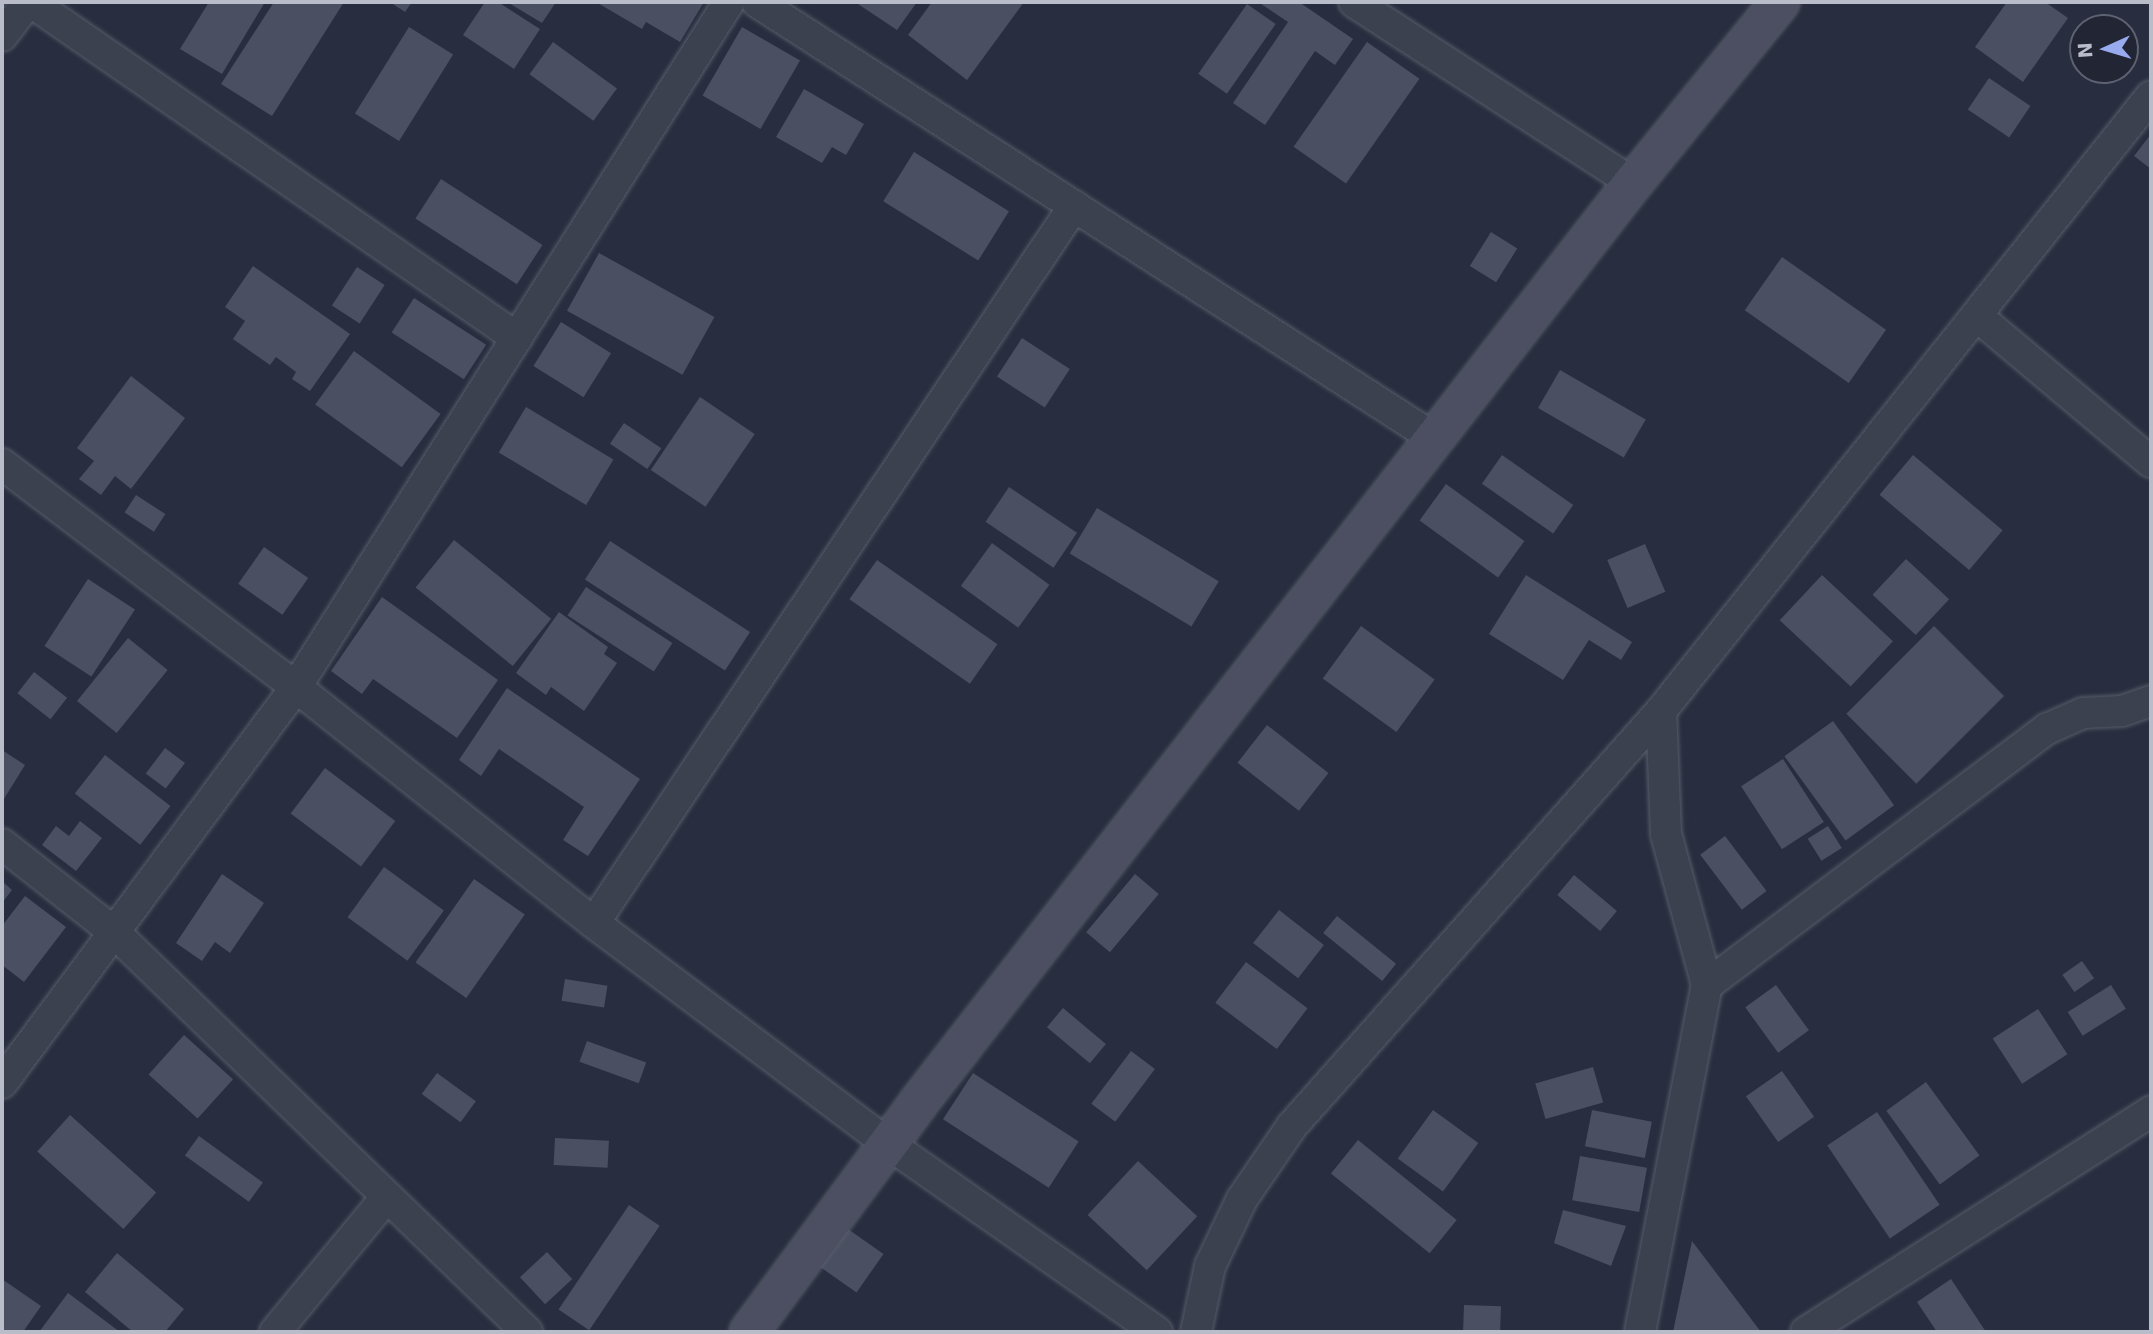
<!DOCTYPE html>
<style>
body{margin:0}
#map{position:relative;width:2153px;height:1334px;overflow:hidden;background:#282e3f;font-family:"DejaVu Sans",sans-serif}
div>[style]{position:absolute}
[style*='--x']{left:calc(var(--x)*1px);top:calc(var(--y)*1px);width:calc(var(--w)*1px);rotate:calc(var(--a)*1deg)}
.building>*{inset:0;background:#4a4f62;transform-origin:0 0}
.roads{filter:drop-shadow(0 0 2px #575c69) drop-shadow(0 0 2px #575c69)}
.street>*{height:30px;margin:-15px;padding:0 15px;transform-origin:15px;border-radius:15px;background:#3c414f}
.secondary>*{height:38px;margin:-19px;padding:0 19px;transform-origin:19px;border-radius:19px;background:#4b4f61}
span{translate:-50% -50%;white-space:nowrap;text-align:center;line-height:1.15;-webkit-text-stroke:7px #212534;paint-order:stroke}
.frame{position:absolute;inset:0;border:4px solid #b9bcc9;pointer-events:none}
.north{position:absolute;left:2069px;top:14px;width:70px;height:70px;box-sizing:border-box;background:#212534;border:2px solid #5e6170;border-radius:50%;rotate:266deg;font-size:19px;font-weight:700;line-height:28px;text-align:center;color:#b9bcc9}
.north::after{content:'';display:block;margin:auto;width:24px;height:32px;background:#98abee;clip-path:polygon(50% 0,100% 100%,50% 72%,0 100%)}
</style>
<div id="map">
<div class="building">
<div style="clip-path:polygon(209px 2px,265px 2px,222px 74px,180px 49px)"></div>
<div style="clip-path:polygon(274px 2px,344px 2px,272px 116px,221px 84px)"></div>
<div style="clip-path:polygon(390px 2px,412px 2px,405px 12px)"></div>
<div style="clip-path:polygon(485px 2px,498px 2px,540px 29px,514px 69px,463px 35px)"></div>
<div style="clip-path:polygon(507px 2px,556px 2px,542px 23px)"></div>
<div style="clip-path:polygon(596px 2px,704px 2px,680px 42px,646px 22px,642px 29px)"></div>
<div style="clip-path:polygon(855px 2px,917px 2px,897px 30px)"></div>
<div style="clip-path:polygon(932px 2px,1024px 2px,967px 80px,908px 35px)"></div>
<div style="clip-path:polygon(1258px 2px,1299px 2px,1353px 39px,1335px 65px,1315px 51px,1265px 125px,1233px 103px,1288px 22px)"></div>
<div style="clip-path:polygon(2007px 2px,2045px 2px,2068px 18px,2023px 82px,1975px 47px)"></div>
<div style="left:1247px;top:4px;width:35px;height:85px;rotate:35deg"></div>
<div style="left:409px;top:27px;width:52px;height:102px;rotate:32deg"></div>
<div style="left:742px;top:27px;width:67px;height:79px;rotate:30deg"></div>
<div style="left:553px;top:42px;width:79px;height:40px;rotate:36deg"></div>
<div style="left:1367px;top:42px;width:64px;height:128px;rotate:35deg"></div>
<div style="left:1989px;top:78px;width:50px;height:38px;rotate:34deg"></div>
<div style="clip-path:polygon(804px 89px,864px 124px,846px 155px,832px 147px,822px 163px,776px 137px)"></div>
<div style="clip-path:polygon(2151px 134px,2151px 169px,2134px 156px)"></div>
<div style="left:914px;top:152px;width:112px;height:58px;rotate:32deg"></div>
<div style="left:441px;top:179px;width:121px;height:47px;rotate:33deg"></div>
<div style="left:1491px;top:232px;width:31px;height:40px;rotate:32deg"></div>
<div style="left:599px;top:253px;width:132px;height:66px;rotate:29deg"></div>
<div style="left:1782px;top:257px;width:127px;height:65px;rotate:35deg"></div>
<div style="clip-path:polygon(253px 266px,350px 334px,310px 391px,292px 379px,296px 372px,276px 357px,270px 365px,233px 339px,245px 321px,225px 307px)"></div>
<div style="left:357px;top:267px;width:33px;height:46px;rotate:33deg"></div>
<div style="left:414px;top:298px;width:86px;height:41px;rotate:33deg"></div>
<div style="left:561px;top:322px;width:59px;height:52px;rotate:32deg"></div>
<div style="left:1022px;top:338px;width:57px;height:46px;rotate:33deg"></div>
<div style="left:354px;top:351px;width:107px;height:66px;rotate:36deg"></div>
<div style="left:1560px;top:370px;width:99px;height:44px;rotate:30deg"></div>
<div style="clip-path:polygon(131px 376px,185px 418px,131px 489px,115px 476px,101px 495px,79px 479px,94px 461px,77px 448px)"></div>
<div style="left:700px;top:397px;width:66px;height:88px;rotate:34deg"></div>
<div style="left:526px;top:407px;width:102px;height:53px;rotate:31deg"></div>
<div style="left:624px;top:423px;width:45px;height:25px;rotate:34deg"></div>
<div style="left:1502px;top:455px;width:87px;height:35px;rotate:35deg"></div>
<div style="left:1913px;top:455px;width:117px;height:52px;rotate:40deg"></div>
<div style="left:1446px;top:484px;width:97px;height:45px;rotate:36deg"></div>
<div style="left:1009px;top:487px;width:82px;height:42px;rotate:34deg"></div>
<div style="left:136px;top:495px;width:35px;height:21px;rotate:33deg"></div>
<div style="left:1097px;top:508px;width:142px;height:53px;rotate:31deg"></div>
<div style="left:454px;top:540px;width:125px;height:61px;rotate:39deg"></div>
<div style="left:610px;top:541px;width:167px;height:46px;rotate:33deg"></div>
<div style="left:992px;top:543px;width:71px;height:53px;rotate:36deg"></div>
<div style="left:1645px;top:544px;width:52px;height:41px;rotate:67deg"></div>
<div style="left:264px;top:547px;width:54px;height:45px;rotate:35deg"></div>
<div style="left:1906px;top:559px;width:59px;height:49px;rotate:43deg"></div>
<div style="left:877px;top:560px;width:147px;height:48px;rotate:35deg"></div>
<div style="clip-path:polygon(1526px 575px,1632px 642px,1621px 660px,1589px 640px,1563px 680px,1489px 634px)"></div>
<div style="left:1822px;top:575px;width:97px;height:62px;rotate:43deg"></div>
<div style="left:88px;top:579px;width:56px;height:80px;rotate:33deg"></div>
<div style="left:586px;top:587px;width:103px;height:34px;rotate:33deg"></div>
<div style="clip-path:polygon(382px 597px,498px 680px,457px 738px,373px 679px,362px 694px,331px 671px)"></div>
<div style="clip-path:polygon(559px 612px,608px 647px,604px 654px,617px 663px,584px 711px,551px 687px,546px 695px,516px 673px)"></div>
<div style="left:1361px;top:626px;width:91px;height:65px;rotate:36deg"></div>
<div style="left:1934px;top:626px;width:99px;height:124px;rotate:45deg"></div>
<div style="left:128px;top:638px;width:51px;height:81px;rotate:39deg"></div>
<div style="left:34px;top:672px;width:42px;height:27px;rotate:38deg"></div>
<div style="clip-path:polygon(507px 688px,640px 779px,588px 856px,563px 840px,584px 807px,499px 749px,481px 776px,459px 760px)"></div>
<div style="left:1833px;top:721px;width:104px;height:60px;rotate:54deg"></div>
<div style="left:1267px;top:725px;width:78px;height:48px;rotate:38deg"></div>
<div style="left:165px;top:748px;width:25px;height:32px;rotate:37deg"></div>
<div style="clip-path:polygon(2px 750px,25px 765px,2px 802px)"></div>
<div style="left:105px;top:755px;width:83px;height:49px;rotate:38deg"></div>
<div style="left:1783px;top:759px;width:75px;height:50px;rotate:57deg"></div>
<div style="left:325px;top:768px;width:88px;height:57px;rotate:37deg"></div>
<div style="clip-path:polygon(80px 821px,102px 838px,76px 871px,42px 845px,56px 826px,69px 836px)"></div>
<div style="left:1828px;top:826px;width:26px;height:24px;rotate:58deg"></div>
<div style="left:1725px;top:836px;width:69px;height:31px;rotate:53deg"></div>
<div style="left:384px;top:867px;width:74px;height:62px;rotate:36deg"></div>
<div style="clip-path:polygon(222px 874px,264px 903px,230px 953px,215px 942px,202px 961px,176px 943px)"></div>
<div style="left:1135px;top:874px;width:31px;height:76px;rotate:40deg"></div>
<div style="left:1574px;top:875px;width:56px;height:26px;rotate:40deg"></div>
<div style="left:474px;top:879px;width:62px;height:102px;rotate:35deg"></div>
<div style="clip-path:polygon(2px 881px,12px 890px,2px 903px)"></div>
<div style="clip-path:polygon(25px 896px,66px 927px,24px 982px,2px 965px,2px 926px)"></div>
<div style="left:1279px;top:910px;width:57px;height:42px;rotate:38deg"></div>
<div style="left:1337px;top:916px;width:76px;height:22px;rotate:39deg"></div>
<div style="left:2082px;top:961px;width:21px;height:24px;rotate:55deg"></div>
<div style="left:1246px;top:962px;width:77px;height:51px;rotate:37deg"></div>
<div style="left:565px;top:979px;width:43px;height:22px;rotate:9deg"></div>
<div style="left:1776px;top:985px;width:56px;height:38px;rotate:54deg"></div>
<div style="left:2111px;top:985px;width:28px;height:51px;rotate:58deg"></div>
<div style="left:1063px;top:1008px;width:56px;height:25px;rotate:40deg"></div>
<div style="left:2038px;top:1009px;width:54px;height:54px;rotate:57deg"></div>
<div style="left:184px;top:1035px;width:66px;height:53px;rotate:42deg"></div>
<div style="left:587px;top:1041px;width:63px;height:22px;rotate:20deg"></div>
<div style="left:1131px;top:1051px;width:30px;height:66px;rotate:37deg"></div>
<div style="left:1593px;top:1067px;width:37px;height:60px;rotate:74deg"></div>
<div style="left:1782px;top:1071px;width:56px;height:44px;rotate:55deg"></div>
<div style="left:437px;top:1073px;width:48px;height:26px;rotate:36deg"></div>
<div style="left:973px;top:1073px;width:126px;height:55px;rotate:33deg"></div>
<div style="left:1926px;top:1082px;width:91px;height:49px;rotate:54deg"></div>
<div style="left:1433px;top:1110px;width:56px;height:60px;rotate:36deg"></div>
<div style="left:1592px;top:1110px;width:61px;height:37px;rotate:11deg"></div>
<div style="left:1877px;top:1112px;width:112px;height:60px;rotate:56deg"></div>
<div style="left:70px;top:1115px;width:116px;height:49px;rotate:42deg"></div>
<div style="left:199px;top:1136px;width:79px;height:24px;rotate:36deg"></div>
<div style="left:555px;top:1138px;width:54px;height:27px;rotate:3deg"></div>
<div style="left:1358px;top:1140px;width:127px;height:43px;rotate:39deg"></div>
<div style="left:1580px;top:1156px;width:68px;height:45px;rotate:10deg"></div>
<div style="left:1138px;top:1161px;width:81px;height:74px;rotate:43deg"></div>
<div style="left:629px;top:1205px;width:37px;height:126px;rotate:34deg"></div>
<div style="clip-path:polygon(1563px 1210px,1626px 1226px,1611px 1266px,1554px 1243px)"></div>
<div style="left:845px;top:1227px;width:47px;height:47px;rotate:35deg"></div>
<div style="clip-path:polygon(1692px 1241px,1761px 1332px,1673px 1332px)"></div>
<div style="left:547px;top:1252px;width:37px;height:37px;rotate:47deg"></div>
<div style="clip-path:polygon(117px 1253px,184px 1309px,165px 1332px,133px 1332px,85px 1292px)"></div>
<div style="clip-path:polygon(2px 1279px,41px 1306px,23px 1332px,2px 1332px)"></div>
<div style="clip-path:polygon(1951px 1279px,1986px 1332px,1937px 1332px,1917px 1302px)"></div>
<div style="clip-path:polygon(68px 1293px,120px 1332px,39px 1332px)"></div>
<div style="left:1464px;top:1305px;width:37px;height:27px;rotate:2deg"></div>
</div>
<div class="roads">
<div class="street">
<div style="--x:31;--y:2;--w:591;--a:34.66"></div>
<div style="--x:757;--y:2;--w:805;--a:32.78"></div>
<div style="--x:1354;--y:2;--w:333;--a:33"></div>
<div style="--x:2;--y:36;--w:43;--a:-52.6"></div>
<div style="--x:1978;--y:317;--w:226;--a:40"></div>
<div style="--x:2;--y:464;--w:369;--a:37.2"></div>
<div style="--x:296;--y:687;--w:380;--a:38.4"></div>
<div style="--x:594;--y:923;--w:370;--a:36.9"></div>
<div style="--x:890;--y:1145;--w:326;--a:35"></div>
<div style="--x:2;--y:844;--w:144;--a:38.2"></div>
<div style="--x:115;--y:933;--w:574;--a:44.08"></div>
<div style="--x:594;--y:923;--w:863;--a:-56.2"></div>
<div style="--x:1707;--y:985;--w:426;--a:-37"></div>
<div style="--x:2047;--y:729;--w:39;--a:-24"></div>
<div style="--x:2083;--y:713;--w:39;--a:-3"></div>
<div style="--x:2122;--y:711;--w:31;--a:-19"></div>
<div style="--x:2;--y:1083;--w:493;--a:-53.4"></div>
<div style="--x:296;--y:687;--w:810;--a:-57.7"></div>
<div style="--x:275;--y:1332;--w:174;--a:-50.4"></div>
<div style="--x:1196;--y:1332;--w:67;--a:-78"></div>
<div style="--x:1210;--y:1266;--w:74;--a:-64.5"></div>
<div style="--x:1242;--y:1199;--w:88;--a:-55.6"></div>
<div style="--x:1292;--y:1126;--w:555;--a:-48.36"></div>
<div style="--x:1661;--y:711;--w:786;--a:-51.45"></div>
<div style="--x:1640;--y:1332;--w:353;--a:-79.1"></div>
<div style="--x:1707;--y:985;--w:156;--a:-105.2"></div>
<div style="--x:1666;--y:834;--w:123;--a:-92.3"></div>
<div style="--x:1806;--y:1332;--w:410;--a:-32.6"></div>
</div>
<div class="secondary">
<div style="--x:749;--y:1332;--w:286;--a:-53.5"></div>
<div style="--x:919;--y:1102;--w:1164;--a:-52.16"></div>
<div style="--x:1633;--y:183;--w:233;--a:-50.9"></div>
</div>
</div>
<div class="frame"></div>
<div class="north">N</div>
</div>
